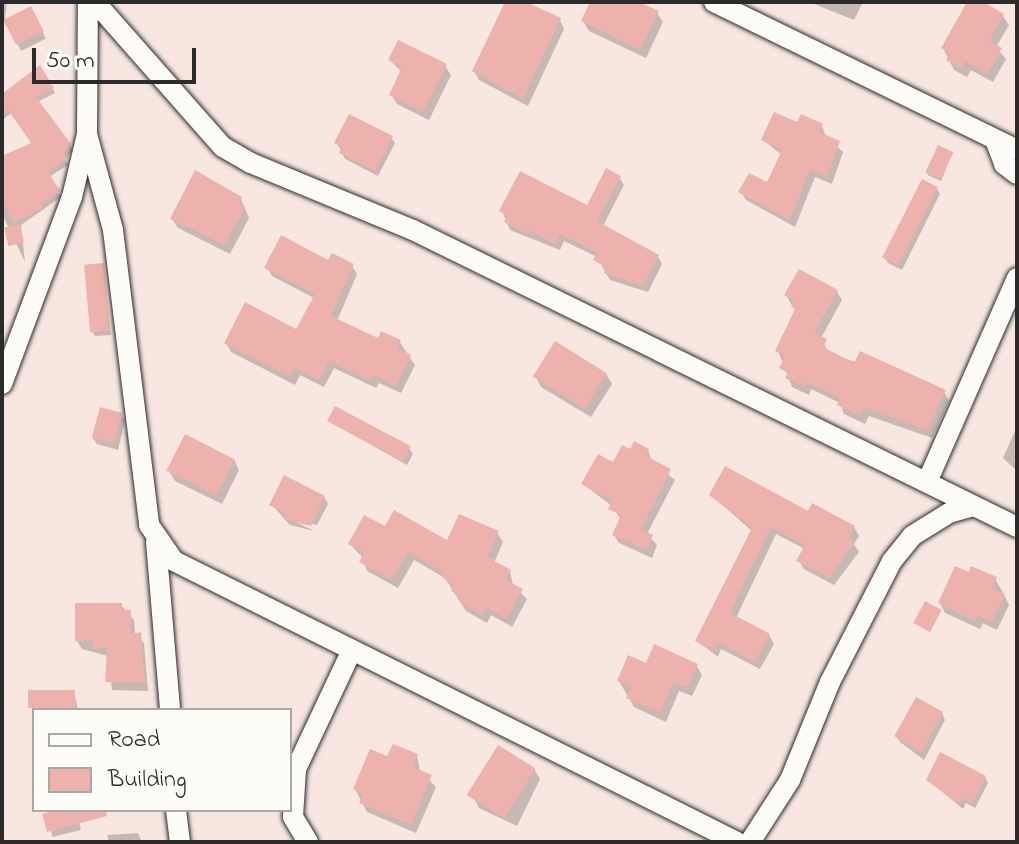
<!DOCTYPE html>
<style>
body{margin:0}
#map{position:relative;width:1019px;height:844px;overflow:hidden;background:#f8e6e0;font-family:"Indie Flower",sans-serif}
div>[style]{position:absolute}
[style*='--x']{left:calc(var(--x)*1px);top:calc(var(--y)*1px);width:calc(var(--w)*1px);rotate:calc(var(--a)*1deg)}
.shadow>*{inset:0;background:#0003;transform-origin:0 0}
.building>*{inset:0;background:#eeb2ac;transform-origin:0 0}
.roads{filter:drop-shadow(0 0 2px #2b2b2b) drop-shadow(0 0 2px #2b2b2b)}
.minor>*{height:20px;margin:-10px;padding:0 10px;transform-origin:10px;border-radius:10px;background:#fdfcf7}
span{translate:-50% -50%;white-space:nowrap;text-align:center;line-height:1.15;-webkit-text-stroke:6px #fdfcf7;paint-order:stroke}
.frame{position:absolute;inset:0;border:4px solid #2b2b2b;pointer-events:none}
.legend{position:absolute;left:32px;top:708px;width:260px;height:104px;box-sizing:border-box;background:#fdfcf7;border:2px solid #a9a8a5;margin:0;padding:10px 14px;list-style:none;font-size:24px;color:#2b2b2b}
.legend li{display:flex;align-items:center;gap:16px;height:40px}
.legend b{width:40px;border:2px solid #a9a8a5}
.scale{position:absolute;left:32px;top:48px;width:164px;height:36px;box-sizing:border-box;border:4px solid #2b2b2b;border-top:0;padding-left:10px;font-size:24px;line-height:28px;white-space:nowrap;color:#2b2b2b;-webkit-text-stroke:6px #fdfcf7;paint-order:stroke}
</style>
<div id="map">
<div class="shadow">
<div style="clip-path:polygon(2px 2px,7px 2px,2px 45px)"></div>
<div style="clip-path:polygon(507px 2px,521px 2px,560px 20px,564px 29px,528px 106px,479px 80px,474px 71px)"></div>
<div style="clip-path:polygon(593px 2px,634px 2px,657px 13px,663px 22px,646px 58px,589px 31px,583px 21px)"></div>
<div style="clip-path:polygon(809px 2px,863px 2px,854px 20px)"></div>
<div style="left:31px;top:9px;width:33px;height:28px;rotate:63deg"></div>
<div style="clip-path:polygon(1003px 16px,1009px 25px,996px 47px,1006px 59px,993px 82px,971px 70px,967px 77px,954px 70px,943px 48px)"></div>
<div style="clip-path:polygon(390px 60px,445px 66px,451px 75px,429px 120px,397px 104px,391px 94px,402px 72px)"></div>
<div style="clip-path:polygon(40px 68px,55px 93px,37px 102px,73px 150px,65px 159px,68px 165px,49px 177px,61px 197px,21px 225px,25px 262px,2px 214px,2px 158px,33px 144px,12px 113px,2px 120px,2px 94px)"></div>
<div style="clip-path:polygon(798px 125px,822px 126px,826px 137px,843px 152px,832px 184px,815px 177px,795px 227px,746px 200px,741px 192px,768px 185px,782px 155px,763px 140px)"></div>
<div style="clip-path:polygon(391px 137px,395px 143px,378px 176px,345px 159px,337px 143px)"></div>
<div style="clip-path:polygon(952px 154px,941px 181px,928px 175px,927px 172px)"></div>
<div style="clip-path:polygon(619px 177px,624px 185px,603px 226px,658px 257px,662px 264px,648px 292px,610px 280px,597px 257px,564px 241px,560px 250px,510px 230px,502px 211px,588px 207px)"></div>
<div style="clip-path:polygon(937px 189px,940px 194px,902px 270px,888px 263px,885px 258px)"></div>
<div style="clip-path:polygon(241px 199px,249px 218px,230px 254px,178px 228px,172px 219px)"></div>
<div style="clip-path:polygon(329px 262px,352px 266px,357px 274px,337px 321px,379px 341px,399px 341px,415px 365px,401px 393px,379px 383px,376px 388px,334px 368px,324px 387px,300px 375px,295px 385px,231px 352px,226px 343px,297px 331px,314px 298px,272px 276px,267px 267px)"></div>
<div style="clip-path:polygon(103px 265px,111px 335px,95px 336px,92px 331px)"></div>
<div style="clip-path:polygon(837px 292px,842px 300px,821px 338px,829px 353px,944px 392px,949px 401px,932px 438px,869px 416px,865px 424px,844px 414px,840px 403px,811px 389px,809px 395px,792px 387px,778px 351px,796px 312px,786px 295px)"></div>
<div style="clip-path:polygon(606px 374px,612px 384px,591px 417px,541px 387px,536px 377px)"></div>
<div style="clip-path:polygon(121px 415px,125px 421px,118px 450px,97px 444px,93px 438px)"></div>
<div style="clip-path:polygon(329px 421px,409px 448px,413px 454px,407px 465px)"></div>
<div style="clip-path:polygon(1015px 431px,1017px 432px,1017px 471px,1003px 458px)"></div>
<div style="clip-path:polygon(648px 450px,652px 462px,675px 480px,647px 534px,657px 545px,652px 558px,619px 543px,614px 535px,621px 520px,612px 506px,583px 484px,631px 452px)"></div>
<div style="clip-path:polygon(234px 460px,239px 470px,222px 504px,175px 481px,169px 471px)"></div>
<div style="clip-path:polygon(711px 495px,809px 514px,854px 527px,859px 536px,854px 544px,859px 552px,834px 585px,804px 569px,799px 561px,805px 549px,776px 534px,736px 618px,769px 635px,774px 644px,760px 669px,721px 649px,718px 657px,697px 641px,752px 531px)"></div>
<div style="clip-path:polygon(324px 497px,328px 504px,317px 525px,288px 518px,314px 531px,290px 525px,272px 505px)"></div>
<div style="clip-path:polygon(386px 529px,448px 543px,497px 533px,503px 542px,494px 563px,510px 571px,513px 585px,527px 599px,512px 627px,491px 615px,487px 623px,466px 611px,445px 578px,414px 560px,398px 588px,367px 571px,363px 558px,350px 544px)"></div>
<div style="clip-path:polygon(970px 575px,995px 579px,1001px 589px,1009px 605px,997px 630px,983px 623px,980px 629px,945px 613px,940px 603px)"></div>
<div style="clip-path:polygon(121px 605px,134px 620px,135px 635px,144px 643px,148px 691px,112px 690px,108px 656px,82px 649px,77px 641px)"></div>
<div style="clip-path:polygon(696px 665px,702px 675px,692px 696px,679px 691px,666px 722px,634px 707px,619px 681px,647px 666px)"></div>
<div style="clip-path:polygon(74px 692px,78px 710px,34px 713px,31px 707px)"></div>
<div style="clip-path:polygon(942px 713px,945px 720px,924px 760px,900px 742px,896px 736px)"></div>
<div style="clip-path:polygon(417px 756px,420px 771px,436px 787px,416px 833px,367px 812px,355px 789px,389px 758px)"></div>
<div style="clip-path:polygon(534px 769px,540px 779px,517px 826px,479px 808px,474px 798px)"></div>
<div style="clip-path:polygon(985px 777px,988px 783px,975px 808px,966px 803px,963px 809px,928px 780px)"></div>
<div style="clip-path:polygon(49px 810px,76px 810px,81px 830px,52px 837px)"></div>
<div style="clip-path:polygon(138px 833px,142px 842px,109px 842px,107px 835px)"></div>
</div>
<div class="building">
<div style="clip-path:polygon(505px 2px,526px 2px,561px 18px,523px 99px,472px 71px)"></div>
<div style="clip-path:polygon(590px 2px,639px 2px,659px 11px,640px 50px,581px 21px)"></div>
<div style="clip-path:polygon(967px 2px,984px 2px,1004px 14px,989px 41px,1002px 48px,987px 74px,965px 61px,961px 68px,946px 60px,950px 53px,941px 48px)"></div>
<div style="left:31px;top:6px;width:28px;height:31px;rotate:63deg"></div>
<div style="clip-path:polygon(398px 40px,447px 64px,423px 112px,389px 95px,402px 67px,388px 60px)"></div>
<div style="clip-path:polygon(40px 65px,54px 88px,36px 97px,71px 144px,64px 153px,67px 159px,48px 172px,60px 191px,41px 204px,43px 208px,13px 223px,2px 200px,2px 156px,31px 143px,8px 110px,2px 113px,2px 94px)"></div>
<div style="clip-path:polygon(774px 112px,797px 122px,801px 114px,823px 124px,819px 132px,840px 141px,827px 177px,810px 169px,790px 220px,738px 192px,749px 173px,767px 182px,782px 150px,761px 140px)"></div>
<div style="clip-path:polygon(349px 114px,393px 136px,375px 171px,339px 153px,342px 147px,334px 143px)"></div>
<div style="left:938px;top:145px;width:17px;height:30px;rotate:25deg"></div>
<div style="clip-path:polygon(606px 168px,621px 176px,597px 221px,659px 255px,643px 286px,604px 273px,606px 267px,593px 260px,597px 252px,560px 234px,555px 244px,529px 230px,527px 234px,504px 222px,507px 215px,499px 211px,520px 171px,587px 205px)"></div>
<div style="clip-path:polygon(195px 170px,242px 197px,239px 203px,245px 207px,225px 245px,170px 219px)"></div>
<div style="left:922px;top:179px;width:18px;height:88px;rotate:27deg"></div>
<div style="left:20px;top:224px;width:19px;height:16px;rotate:78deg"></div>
<div style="clip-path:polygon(281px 235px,328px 260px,332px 253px,354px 264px,331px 316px,378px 338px,381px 331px,401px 340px,397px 348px,411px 355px,396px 386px,374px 375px,371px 381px,329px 361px,319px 380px,295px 368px,290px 377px,224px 343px,245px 302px,296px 329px,315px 294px,264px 268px)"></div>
<div style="left:104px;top:263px;width:68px;height:20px;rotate:85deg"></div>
<div style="clip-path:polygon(799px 269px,838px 290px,814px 333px,827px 339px,823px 347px,854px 363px,860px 351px,946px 390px,927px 430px,865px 408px,860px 416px,837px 405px,840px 398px,806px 382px,804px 387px,785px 378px,788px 373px,779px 368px,785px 356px,775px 351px,795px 309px,791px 306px,794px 300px,784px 295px)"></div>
<div style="left:555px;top:341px;width:61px;height:42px;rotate:32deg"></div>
<div style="left:335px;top:406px;width:86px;height:17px;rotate:28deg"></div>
<div style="left:100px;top:407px;width:23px;height:32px;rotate:15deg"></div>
<div style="left:185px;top:434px;width:56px;height:41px;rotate:27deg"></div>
<div style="clip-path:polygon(634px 441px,649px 449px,646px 456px,671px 469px,641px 529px,653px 535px,647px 550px,612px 535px,621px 515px,608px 509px,612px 501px,581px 484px,598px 454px,613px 462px,622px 445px,630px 449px)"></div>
<div style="clip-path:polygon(725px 466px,808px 511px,812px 503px,855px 526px,849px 539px,855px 542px,829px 578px,796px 561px,805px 545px,771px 527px,730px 613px,770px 634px,755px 662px,717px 642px,713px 650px,695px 641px,752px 528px,709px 495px)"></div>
<div style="clip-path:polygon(284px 475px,325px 496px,311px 526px,284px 519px,286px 514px,269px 505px)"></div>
<div style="clip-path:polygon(394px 510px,447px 540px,459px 514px,499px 531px,487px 557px,511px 570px,506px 580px,523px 589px,506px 619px,486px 607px,482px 615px,459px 602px,461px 597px,451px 591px,454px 584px,442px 577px,444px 573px,408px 552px,392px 580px,359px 562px,364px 553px,348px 544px,364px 515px,385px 526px)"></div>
<div style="clip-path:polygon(955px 566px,969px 572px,971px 566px,997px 577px,992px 588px,1005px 594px,992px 622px,977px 615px,975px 621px,938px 603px)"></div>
<div style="left:925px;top:601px;width:19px;height:25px;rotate:28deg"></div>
<div style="clip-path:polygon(75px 603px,122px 603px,122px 610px,131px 610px,131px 634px,141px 632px,145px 683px,105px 682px,107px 648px,93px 649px,93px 641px,75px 641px)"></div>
<div style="clip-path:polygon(654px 644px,698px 664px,687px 688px,674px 682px,660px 713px,626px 698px,631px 687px,617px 681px,628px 655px,646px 663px)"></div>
<div style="left:28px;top:690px;width:47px;height:18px"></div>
<div style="left:916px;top:697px;width:31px;height:45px;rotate:29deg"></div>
<div style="clip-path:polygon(393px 744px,418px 754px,413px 767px,432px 775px,411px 825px,359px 803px,363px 794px,353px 789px,370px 749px,387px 756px)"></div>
<div style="left:498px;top:745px;width:44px;height:59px;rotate:32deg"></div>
<div style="clip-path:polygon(940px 752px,986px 776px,972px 803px,962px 798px,959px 804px,926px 780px)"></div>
<div style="clip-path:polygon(56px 810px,106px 810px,107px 816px,47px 832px,42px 814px)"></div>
</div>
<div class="roads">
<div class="minor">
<div style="--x:95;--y:2;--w:193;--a:48.6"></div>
<div style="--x:223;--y:147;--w:32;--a:30"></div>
<div style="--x:251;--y:163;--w:175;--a:22.5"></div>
<div style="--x:413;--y:230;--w:673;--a:26.18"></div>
<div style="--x:714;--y:2;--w:337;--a:26"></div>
<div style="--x:87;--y:134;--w:99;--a:74.8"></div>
<div style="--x:113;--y:230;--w:297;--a:83"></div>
<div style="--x:149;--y:525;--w:44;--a:55.2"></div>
<div style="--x:174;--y:561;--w:629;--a:26.52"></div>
<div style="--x:995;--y:140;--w:26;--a:69"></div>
<div style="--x:1004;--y:164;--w:16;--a:38"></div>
<div style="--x:2;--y:384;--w:200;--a:-69.5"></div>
<div style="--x:72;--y:197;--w:65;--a:-76.6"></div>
<div style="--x:87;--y:134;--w:132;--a:-89.6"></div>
<div style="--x:927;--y:482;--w:223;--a:-66.2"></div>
<div style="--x:156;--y:542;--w:169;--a:85.2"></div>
<div style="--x:176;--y:810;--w:32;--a:83"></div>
<div style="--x:308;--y:842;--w:29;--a:-121"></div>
<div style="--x:293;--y:817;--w:48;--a:-86.4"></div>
<div style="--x:296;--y:769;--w:129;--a:-64.8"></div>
<div style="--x:750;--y:842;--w:74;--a:-57.2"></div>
<div style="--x:790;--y:780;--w:106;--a:-67.8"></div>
<div style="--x:830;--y:682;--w:136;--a:-62.9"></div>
<div style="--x:892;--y:561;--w:32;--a:-51"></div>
<div style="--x:912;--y:536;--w:44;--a:-31.9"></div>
<div style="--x:949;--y:513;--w:25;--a:-16"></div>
</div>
</div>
<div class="frame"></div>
<ul class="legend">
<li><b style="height:10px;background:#fdfcf7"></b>Road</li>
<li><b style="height:22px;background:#eeb2ac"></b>Building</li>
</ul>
<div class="scale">50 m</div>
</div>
